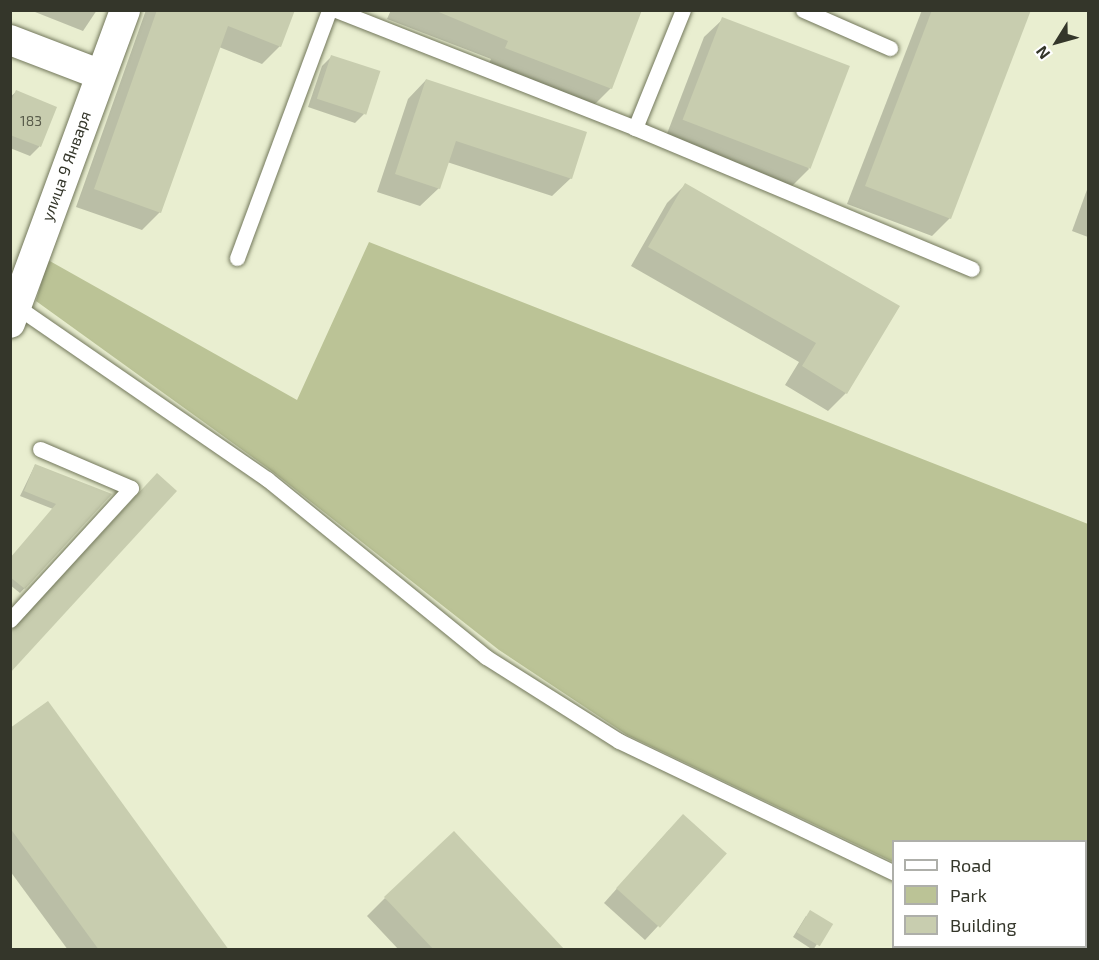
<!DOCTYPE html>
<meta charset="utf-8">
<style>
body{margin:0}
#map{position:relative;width:1099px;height:960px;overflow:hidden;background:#e9eed0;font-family:"Exo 2",sans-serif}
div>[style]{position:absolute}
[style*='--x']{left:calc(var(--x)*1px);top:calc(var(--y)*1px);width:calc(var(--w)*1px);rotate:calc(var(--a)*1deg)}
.green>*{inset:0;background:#bbc396}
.shadow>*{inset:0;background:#0003}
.building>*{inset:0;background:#c8cdaf;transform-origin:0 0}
.roads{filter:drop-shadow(0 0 2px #72775b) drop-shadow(0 0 2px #72775b)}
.lane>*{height:15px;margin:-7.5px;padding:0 7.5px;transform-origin:7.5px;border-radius:7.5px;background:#fff}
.street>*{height:30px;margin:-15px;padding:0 15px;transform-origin:15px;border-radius:15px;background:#fff}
span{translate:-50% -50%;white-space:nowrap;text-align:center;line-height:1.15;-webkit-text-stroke:4.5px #fff;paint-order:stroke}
.number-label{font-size:14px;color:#595c4b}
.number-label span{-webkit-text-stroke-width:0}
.street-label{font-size:16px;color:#34362a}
.frame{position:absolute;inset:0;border:12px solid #34362a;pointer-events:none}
.legend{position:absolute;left:892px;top:840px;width:195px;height:108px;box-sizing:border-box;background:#fff;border:2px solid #aeafaa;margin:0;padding:8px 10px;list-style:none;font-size:18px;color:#34362a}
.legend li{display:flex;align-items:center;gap:12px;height:30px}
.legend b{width:30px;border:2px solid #aeafaa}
.north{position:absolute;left:1027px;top:12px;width:60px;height:60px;-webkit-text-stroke:4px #fff;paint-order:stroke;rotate:233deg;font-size:16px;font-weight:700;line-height:24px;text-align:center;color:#34362a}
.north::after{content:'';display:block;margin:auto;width:21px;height:27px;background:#34362a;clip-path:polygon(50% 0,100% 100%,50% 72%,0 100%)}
</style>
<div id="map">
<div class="green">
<div style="clip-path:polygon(369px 242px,1088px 524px,1088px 949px,1030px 947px,1086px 946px,1086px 842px,894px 842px,893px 862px,627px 735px,499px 650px,273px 472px,36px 301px,48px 260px,297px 400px)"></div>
</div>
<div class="shadow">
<div style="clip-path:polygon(30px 10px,97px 10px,83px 31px)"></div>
<div style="clip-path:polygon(146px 10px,279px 10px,280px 46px,262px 64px,219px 47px,160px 212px,142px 230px,76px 207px)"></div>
<div style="clip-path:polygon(391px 10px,641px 10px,611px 88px,593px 106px,488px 66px,491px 59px,387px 19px)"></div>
<div style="clip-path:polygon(922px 10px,1030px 10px,950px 218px,932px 236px,847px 204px)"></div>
<div style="clip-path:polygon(723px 19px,809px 169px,791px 187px,665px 139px,704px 37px)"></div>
<div style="clip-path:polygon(331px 57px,364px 114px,355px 123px,308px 107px,322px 66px)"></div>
<div style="clip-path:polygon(426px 80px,571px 178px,552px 196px,447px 162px,439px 188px,420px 206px,377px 192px,408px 99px)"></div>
<div style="clip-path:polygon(16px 92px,55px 108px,39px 147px,30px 156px,10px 148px,10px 97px)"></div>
<div style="clip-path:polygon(685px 185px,898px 307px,846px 393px,828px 411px,785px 385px,799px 362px,631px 266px,667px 203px)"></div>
<div style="clip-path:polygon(1088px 187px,1088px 237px,1072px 231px)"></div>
<div style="clip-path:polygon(35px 465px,110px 495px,20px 593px,10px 585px,10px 560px,53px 509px,20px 496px)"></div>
<div style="clip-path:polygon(10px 730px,227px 950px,68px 950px,10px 871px)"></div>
<div style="clip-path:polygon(669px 830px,725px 854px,645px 940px,604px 903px)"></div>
<div style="clip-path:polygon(385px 898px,469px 950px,399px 950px,367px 916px)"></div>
<div style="clip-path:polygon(806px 916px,830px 925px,813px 950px,793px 937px)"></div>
</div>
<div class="building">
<div style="clip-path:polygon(157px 10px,295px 10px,281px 47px,228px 26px,161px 213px,94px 189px)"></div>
<div style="clip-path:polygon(434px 10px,642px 10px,612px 89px,505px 48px,508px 41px)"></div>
<div style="clip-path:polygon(932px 10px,1031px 10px,951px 219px,865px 186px)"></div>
<div style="left:722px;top:17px;width:137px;height:110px;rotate:21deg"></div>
<div style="left:331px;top:55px;width:52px;height:46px;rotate:18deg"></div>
<div style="clip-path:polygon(426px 79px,587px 132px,572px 179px,456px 141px,440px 189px,395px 174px)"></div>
<div style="clip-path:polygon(16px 90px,57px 107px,41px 147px,10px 135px,10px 103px)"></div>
<div style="clip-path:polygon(685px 183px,900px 306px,847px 394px,802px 366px,816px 343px,648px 247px)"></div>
<div style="clip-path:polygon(35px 464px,112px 494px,25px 589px,10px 577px,10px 558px,56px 504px,24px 491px)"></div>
<div style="clip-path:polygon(157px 473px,177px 491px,10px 673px,10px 632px)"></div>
<div style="clip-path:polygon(48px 701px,229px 950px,99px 950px,10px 828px,10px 728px)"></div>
<div style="left:683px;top:814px;width:59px;height:100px;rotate:42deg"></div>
<div style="clip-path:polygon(454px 831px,565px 950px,434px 950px,384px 897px)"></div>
<div style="left:810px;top:910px;width:27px;height:26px;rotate:31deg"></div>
</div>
<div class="roads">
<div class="lane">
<div style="--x:336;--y:10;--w:321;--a:21.5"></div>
<div style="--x:635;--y:128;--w:365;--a:22.7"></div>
<div style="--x:803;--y:10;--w:95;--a:23.6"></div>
<div style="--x:635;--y:128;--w:127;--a:-67.9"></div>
<div style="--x:237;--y:258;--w:265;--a:-69.6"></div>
<div style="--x:16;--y:306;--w:305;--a:34.6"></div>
<div style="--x:267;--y:479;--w:282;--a:39.1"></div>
<div style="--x:486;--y:657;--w:157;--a:32.3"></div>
<div style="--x:619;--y:741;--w:305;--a:25.6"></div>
<div style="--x:10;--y:620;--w:179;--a:-47.5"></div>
<div style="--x:131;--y:488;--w:99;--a:-156.8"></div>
<div style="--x:1016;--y:946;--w:6;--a:45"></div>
</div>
<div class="street">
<div style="--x:10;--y:40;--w:95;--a:20.9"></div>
<div style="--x:10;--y:323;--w:333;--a:-69.8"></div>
</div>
</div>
<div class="number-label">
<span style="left:31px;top:121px">183</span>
</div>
<div class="street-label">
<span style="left:66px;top:166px;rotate:-70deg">улица 9 Января</span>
</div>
<div class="frame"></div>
<ul class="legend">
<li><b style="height:8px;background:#fff"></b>Road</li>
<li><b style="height:16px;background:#bbc396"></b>Park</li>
<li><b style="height:16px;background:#c8cdaf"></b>Building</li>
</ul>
<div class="north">N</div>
</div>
